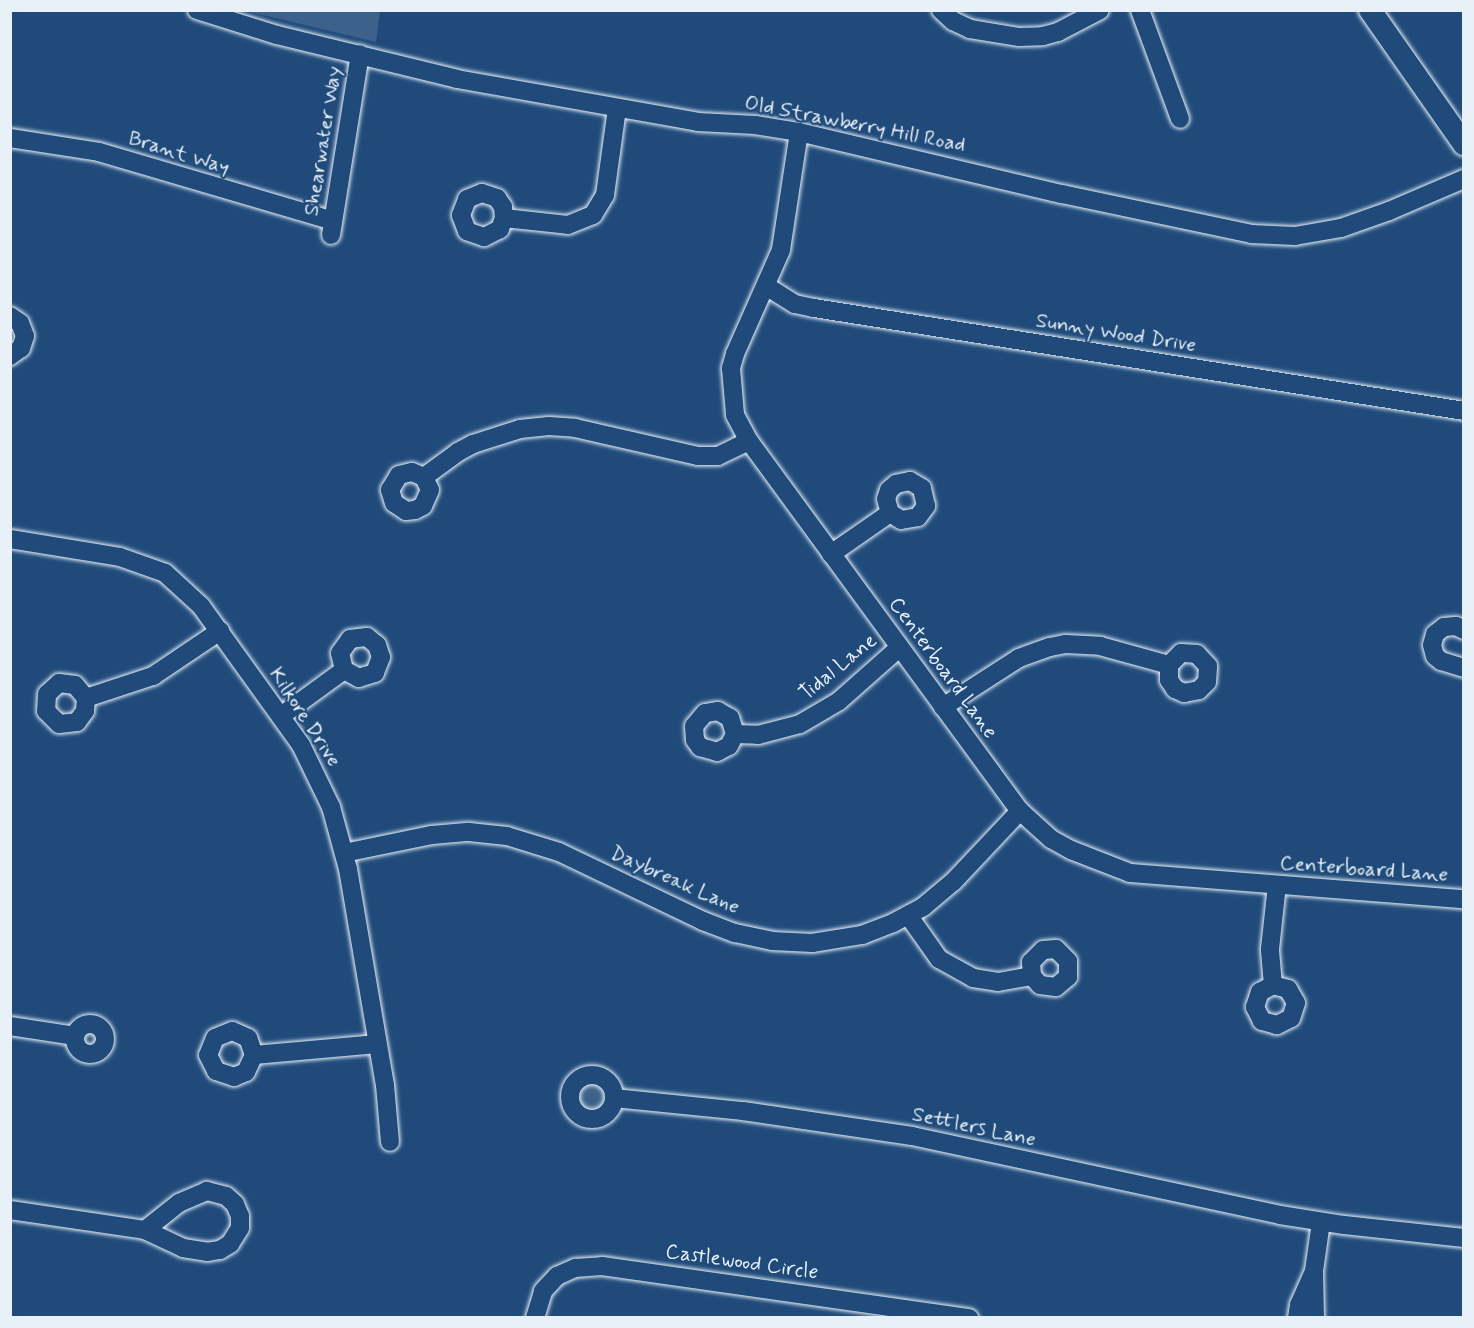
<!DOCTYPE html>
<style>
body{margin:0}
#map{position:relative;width:1474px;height:1328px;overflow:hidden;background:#1f4a7a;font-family:Mynerve,sans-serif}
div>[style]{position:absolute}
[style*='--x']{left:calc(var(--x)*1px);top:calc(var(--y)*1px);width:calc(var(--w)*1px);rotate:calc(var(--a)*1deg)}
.green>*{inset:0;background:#3c628c}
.round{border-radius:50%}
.roads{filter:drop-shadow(0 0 2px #e8f1f8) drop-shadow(0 0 2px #e8f1f8)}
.minor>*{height:18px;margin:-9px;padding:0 9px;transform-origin:9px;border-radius:9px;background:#1f4a7a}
.minor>.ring{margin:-9px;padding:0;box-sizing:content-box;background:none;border:18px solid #1f4a7a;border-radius:50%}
.major>*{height:22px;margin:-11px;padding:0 11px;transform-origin:11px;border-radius:11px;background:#1f4a7a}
span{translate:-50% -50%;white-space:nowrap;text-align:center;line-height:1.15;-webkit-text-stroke:4.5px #1f4a7a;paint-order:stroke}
.street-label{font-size:21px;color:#e8f1f8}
.frame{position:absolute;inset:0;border:12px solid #e8f1f8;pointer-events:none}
</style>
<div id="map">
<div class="green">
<div style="clip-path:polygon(375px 11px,380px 11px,376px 42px,247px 11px)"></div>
<div class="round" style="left:578px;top:1083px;width:28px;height:28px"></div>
</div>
<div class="roads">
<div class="minor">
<div style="--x:197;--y:10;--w:84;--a:17.4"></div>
<div style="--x:277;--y:35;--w:185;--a:13.7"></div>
<div style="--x:457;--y:79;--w:245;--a:10.1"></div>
<div style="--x:698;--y:122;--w:57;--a:3"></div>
<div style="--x:755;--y:125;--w:45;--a:9"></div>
<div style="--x:799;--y:132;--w:270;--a:13.3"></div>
<div style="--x:1062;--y:194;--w:193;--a:11.9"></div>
<div style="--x:1251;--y:234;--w:44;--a:2.6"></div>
<div style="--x:1295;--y:236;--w:47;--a:-9.9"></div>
<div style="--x:1341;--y:228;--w:51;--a:-19.5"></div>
<div style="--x:1389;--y:211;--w:82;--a:-23.1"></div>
<div style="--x:941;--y:10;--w:16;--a:43"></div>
<div style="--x:953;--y:21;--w:19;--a:25"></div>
<div style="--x:970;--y:29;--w:50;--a:9.3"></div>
<div style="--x:1019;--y:37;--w:24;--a:-2"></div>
<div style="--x:1043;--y:36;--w:16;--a:-15"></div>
<div style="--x:1058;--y:32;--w:47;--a:-27.6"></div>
<div style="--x:1140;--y:10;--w:116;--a:69.8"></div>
<div style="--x:799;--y:132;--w:119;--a:98.7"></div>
<div style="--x:781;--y:250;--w:114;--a:113.9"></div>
<div style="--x:735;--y:354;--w:15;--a:106"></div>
<div style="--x:731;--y:368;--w:47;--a:85.1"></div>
<div style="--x:735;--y:415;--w:30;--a:62"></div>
<div style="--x:749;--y:441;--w:459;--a:53.8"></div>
<div style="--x:1020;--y:811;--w:42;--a:42.1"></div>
<div style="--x:1051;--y:839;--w:23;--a:29"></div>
<div style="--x:1071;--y:850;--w:63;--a:21.3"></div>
<div style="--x:1130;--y:873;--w:335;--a:4.5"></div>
<div style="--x:10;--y:138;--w:90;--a:8.9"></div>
<div style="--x:99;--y:152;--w:244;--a:16.4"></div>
<div style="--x:504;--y:218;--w:12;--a:110"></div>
<div style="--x:500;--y:229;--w:18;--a:153"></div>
<div style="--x:484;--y:237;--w:18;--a:-161"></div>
<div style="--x:467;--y:231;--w:17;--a:-111"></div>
<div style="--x:461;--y:215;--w:17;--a:-69"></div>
<div style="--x:467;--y:199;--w:16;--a:-22"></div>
<div style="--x:482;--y:193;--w:16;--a:18"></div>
<div style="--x:497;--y:198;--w:11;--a:56"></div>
<div style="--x:503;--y:207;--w:11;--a:85"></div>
<div style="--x:504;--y:218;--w:64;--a:6.2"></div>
<div style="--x:568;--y:225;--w:27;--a:-22"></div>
<div style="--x:593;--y:215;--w:23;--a:-59"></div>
<div style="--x:605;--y:195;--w:88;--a:-82.1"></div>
<div style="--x:331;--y:235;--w:183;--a:-80.9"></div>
<div style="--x:766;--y:286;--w:34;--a:32"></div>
<div style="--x:795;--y:304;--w:19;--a:12"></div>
<div style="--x:814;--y:308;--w:658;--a:9"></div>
<div style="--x:10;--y:316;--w:12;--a:35"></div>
<div style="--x:20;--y:323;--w:14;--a:69"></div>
<div style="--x:25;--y:336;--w:13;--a:108"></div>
<div style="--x:21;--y:348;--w:14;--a:144"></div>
<div style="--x:424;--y:477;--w:14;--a:65"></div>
<div style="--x:430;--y:490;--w:17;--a:114"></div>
<div style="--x:423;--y:506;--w:9;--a:153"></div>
<div style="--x:415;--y:510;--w:9;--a:174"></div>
<div style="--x:406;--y:511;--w:14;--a:-146"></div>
<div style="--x:394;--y:503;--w:14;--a:-107"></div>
<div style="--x:390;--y:490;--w:17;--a:-59"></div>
<div style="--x:399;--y:475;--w:13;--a:-13"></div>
<div style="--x:412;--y:472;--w:13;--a:23"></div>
<div style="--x:424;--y:477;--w:42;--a:-36.3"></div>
<div style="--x:458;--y:452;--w:17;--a:-28"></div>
<div style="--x:473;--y:444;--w:49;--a:-17.7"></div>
<div style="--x:520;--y:429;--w:29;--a:-6"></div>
<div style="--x:549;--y:426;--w:26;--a:4"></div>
<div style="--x:575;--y:428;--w:126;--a:12.8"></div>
<div style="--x:698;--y:456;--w:20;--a:0"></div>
<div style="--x:718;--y:456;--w:34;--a:-26"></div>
<div style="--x:10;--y:539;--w:111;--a:9.3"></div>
<div style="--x:120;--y:557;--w:48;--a:19.6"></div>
<div style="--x:165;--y:573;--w:49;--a:42.5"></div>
<div style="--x:201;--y:606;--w:171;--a:54.3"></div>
<div style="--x:301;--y:745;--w:69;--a:64.2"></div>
<div style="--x:331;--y:807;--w:64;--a:74.7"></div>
<div style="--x:348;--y:869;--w:219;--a:80.3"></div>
<div style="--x:385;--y:1085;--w:57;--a:85"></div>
<div style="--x:831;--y:554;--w:72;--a:-34.8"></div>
<div style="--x:890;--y:513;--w:13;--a:32"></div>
<div style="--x:901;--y:520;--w:17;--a:-10"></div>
<div style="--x:918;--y:517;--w:14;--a:-54"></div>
<div style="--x:926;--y:506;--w:18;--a:-103"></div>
<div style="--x:922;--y:488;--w:14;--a:-150"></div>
<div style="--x:910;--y:481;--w:14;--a:168"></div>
<div style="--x:896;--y:484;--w:9;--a:139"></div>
<div style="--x:889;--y:490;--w:9;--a:108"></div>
<div style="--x:886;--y:499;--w:15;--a:74"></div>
<div style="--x:1464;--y:630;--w:9;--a:-153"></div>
<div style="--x:1456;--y:626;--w:12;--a:175"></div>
<div style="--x:1444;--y:627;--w:11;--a:142"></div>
<div style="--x:1435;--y:634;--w:11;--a:105"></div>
<div style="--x:1432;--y:645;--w:11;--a:75"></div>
<div style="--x:1435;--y:656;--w:8;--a:40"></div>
<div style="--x:1441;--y:661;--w:24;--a:17"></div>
<div style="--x:86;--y:698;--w:17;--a:-130"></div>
<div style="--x:75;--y:685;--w:16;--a:-173"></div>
<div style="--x:59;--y:683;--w:16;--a:137"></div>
<div style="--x:47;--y:694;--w:17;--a:93"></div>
<div style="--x:46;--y:711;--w:18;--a:45"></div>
<div style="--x:59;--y:724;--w:18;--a:-6"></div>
<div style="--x:77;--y:722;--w:14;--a:-54"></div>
<div style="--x:85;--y:711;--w:13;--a:-86"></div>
<div style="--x:86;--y:698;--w:71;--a:-18.2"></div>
<div style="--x:153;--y:676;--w:81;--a:-33.9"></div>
<div style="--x:943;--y:707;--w:90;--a:-32.8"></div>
<div style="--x:1019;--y:658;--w:33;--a:-20"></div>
<div style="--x:1050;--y:647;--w:16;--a:-11"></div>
<div style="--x:1066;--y:644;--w:34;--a:3"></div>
<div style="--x:1100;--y:646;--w:72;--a:15.4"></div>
<div style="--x:1169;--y:665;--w:15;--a:90"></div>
<div style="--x:1169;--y:680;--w:11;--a:56"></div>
<div style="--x:1175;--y:689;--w:10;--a:24"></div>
<div style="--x:1184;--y:693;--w:15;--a:-11"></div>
<div style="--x:1199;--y:690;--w:11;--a:-45"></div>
<div style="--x:1207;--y:682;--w:16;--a:-86"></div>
<div style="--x:1208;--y:666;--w:16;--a:-133"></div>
<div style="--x:1197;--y:654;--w:16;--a:-176"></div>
<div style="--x:1181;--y:653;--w:17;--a:135"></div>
<div style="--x:281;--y:716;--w:78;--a:-36.1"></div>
<div style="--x:344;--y:670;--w:17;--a:-103"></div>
<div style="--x:340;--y:653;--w:17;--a:-54"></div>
<div style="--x:350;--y:639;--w:17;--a:-7"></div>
<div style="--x:367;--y:637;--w:13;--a:39"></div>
<div style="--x:377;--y:645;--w:13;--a:72"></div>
<div style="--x:381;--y:657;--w:17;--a:111"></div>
<div style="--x:375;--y:673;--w:17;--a:163"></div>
<div style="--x:359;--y:678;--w:17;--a:-152"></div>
<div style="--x:735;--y:734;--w:17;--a:-107"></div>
<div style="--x:730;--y:718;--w:14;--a:-150"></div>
<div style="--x:718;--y:711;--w:13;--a:171"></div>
<div style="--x:705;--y:713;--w:17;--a:130"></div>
<div style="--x:694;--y:726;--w:14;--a:86"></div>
<div style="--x:695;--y:740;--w:9;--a:54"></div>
<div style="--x:700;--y:747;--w:18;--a:16"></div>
<div style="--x:717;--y:752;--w:13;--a:-27"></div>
<div style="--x:729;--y:746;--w:13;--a:-63"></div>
<div style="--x:735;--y:734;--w:23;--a:2"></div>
<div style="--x:758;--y:735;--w:43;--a:-14.7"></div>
<div style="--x:800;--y:724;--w:45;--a:-30.5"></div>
<div style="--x:839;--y:701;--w:81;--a:-41.5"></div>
<div style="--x:344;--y:853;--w:90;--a:-11.6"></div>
<div style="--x:432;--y:835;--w:37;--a:-5"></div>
<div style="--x:469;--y:832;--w:38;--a:6"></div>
<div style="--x:507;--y:836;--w:54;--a:17.1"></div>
<div style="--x:559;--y:852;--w:160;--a:25.6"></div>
<div style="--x:703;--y:921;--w:34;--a:21"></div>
<div style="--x:735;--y:933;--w:38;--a:12"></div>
<div style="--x:772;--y:941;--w:40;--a:2.9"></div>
<div style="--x:812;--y:943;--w:51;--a:-9.1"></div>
<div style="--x:862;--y:935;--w:33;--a:-21"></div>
<div style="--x:893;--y:923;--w:34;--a:-28"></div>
<div style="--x:923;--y:907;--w:39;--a:-40"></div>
<div style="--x:953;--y:882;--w:98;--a:-46.7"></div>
<div style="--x:908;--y:915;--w:54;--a:54.8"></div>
<div style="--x:939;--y:959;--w:39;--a:29"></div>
<div style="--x:973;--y:978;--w:25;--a:9"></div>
<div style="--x:998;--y:982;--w:35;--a:-10"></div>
<div style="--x:1032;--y:976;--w:12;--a:48"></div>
<div style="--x:1040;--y:985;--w:16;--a:7"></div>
<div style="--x:1056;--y:987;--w:16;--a:-40"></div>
<div style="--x:1068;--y:977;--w:16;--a:-90"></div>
<div style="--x:1068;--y:961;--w:17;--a:-135"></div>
<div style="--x:1056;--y:949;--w:13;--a:176"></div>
<div style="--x:1043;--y:950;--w:17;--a:135"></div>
<div style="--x:1031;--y:962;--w:14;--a:86"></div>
<div style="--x:1273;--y:985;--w:16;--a:15"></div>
<div style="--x:1288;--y:989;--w:16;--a:60"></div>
<div style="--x:1296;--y:1003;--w:16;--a:108"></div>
<div style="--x:1291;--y:1018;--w:16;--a:153"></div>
<div style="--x:1277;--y:1025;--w:16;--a:-165"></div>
<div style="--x:1262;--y:1021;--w:16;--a:-117"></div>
<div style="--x:1255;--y:1007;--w:16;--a:-72"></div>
<div style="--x:1260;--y:992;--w:15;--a:-28"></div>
<div style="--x:1273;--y:985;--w:36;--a:-95"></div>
<div style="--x:1270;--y:949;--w:64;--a:-83.8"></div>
<div class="ring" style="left:75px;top:1024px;width:12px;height:12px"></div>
<div style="--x:10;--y:1026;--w:66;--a:8.7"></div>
<div style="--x:254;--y:1055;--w:18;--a:-109"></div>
<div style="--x:248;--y:1038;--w:17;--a:-156"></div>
<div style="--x:232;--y:1031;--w:18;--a:158"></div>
<div style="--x:215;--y:1038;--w:18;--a:112"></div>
<div style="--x:208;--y:1055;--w:18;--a:63"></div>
<div style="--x:216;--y:1071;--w:19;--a:18"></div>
<div style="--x:234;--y:1077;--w:13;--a:-23"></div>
<div style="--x:246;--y:1072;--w:19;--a:-65"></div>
<div style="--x:254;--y:1055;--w:124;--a:-5.1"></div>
<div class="ring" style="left:570px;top:1075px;width:26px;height:26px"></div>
<div style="--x:614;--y:1098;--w:130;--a:5.8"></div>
<div style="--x:743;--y:1111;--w:171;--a:8.4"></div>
<div style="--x:912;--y:1136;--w:376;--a:12.1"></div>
<div style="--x:1280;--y:1215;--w:65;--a:8.9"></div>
<div style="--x:1344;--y:1225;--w:121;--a:6.2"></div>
<div style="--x:10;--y:1210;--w:136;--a:8.4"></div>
<div style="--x:145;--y:1230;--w:42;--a:25.3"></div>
<div style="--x:183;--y:1248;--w:24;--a:9"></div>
<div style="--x:207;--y:1252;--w:13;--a:-9"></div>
<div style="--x:220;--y:1250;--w:12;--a:-31"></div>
<div style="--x:230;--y:1244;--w:19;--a:-58"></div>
<div style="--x:240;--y:1228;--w:12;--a:-90"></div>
<div style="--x:240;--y:1216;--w:13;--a:-113"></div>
<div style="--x:235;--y:1204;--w:12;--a:-138"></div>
<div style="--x:226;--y:1196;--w:20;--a:-165"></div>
<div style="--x:207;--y:1191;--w:30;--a:157"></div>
<div style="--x:179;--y:1203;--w:43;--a:141.5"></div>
<div style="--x:535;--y:1318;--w:28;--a:-73"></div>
<div style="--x:543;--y:1291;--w:21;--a:-47"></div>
<div style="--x:557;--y:1276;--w:20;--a:-24"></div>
<div style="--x:575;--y:1268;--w:27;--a:-4"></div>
<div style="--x:602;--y:1266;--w:371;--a:8.1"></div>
<div style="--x:1297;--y:1318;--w:13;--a:-81"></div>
<div style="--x:1299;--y:1305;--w:35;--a:-66"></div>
<div style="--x:1315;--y:1318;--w:47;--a:-91.2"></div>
<div style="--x:1314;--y:1271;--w:49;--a:-81.9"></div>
</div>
<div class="major">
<div style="--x:1370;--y:10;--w:164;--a:55"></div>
</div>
</div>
<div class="street-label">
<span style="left:855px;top:124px;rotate:11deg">Old Strawberry Hill Road</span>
<span style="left:323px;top:141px;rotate:-81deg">Shearwater Way</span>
<span style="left:179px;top:153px;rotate:17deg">Brant Way</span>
<span style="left:1116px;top:333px;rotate:9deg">Sunny Wood Drive</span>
<span style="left:838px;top:667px;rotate:-39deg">Tidal Lane</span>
<span style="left:943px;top:668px;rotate:54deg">Centerboard Lane</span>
<span style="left:305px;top:717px;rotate:57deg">Kilkore Drive</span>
<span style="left:1364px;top:869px;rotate:4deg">Centerboard Lane</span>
<span style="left:675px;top:880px;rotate:24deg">Daybreak Lane</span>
<span style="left:974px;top:1127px;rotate:12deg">Settlers Lane</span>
<span style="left:742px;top:1262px;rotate:8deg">Castlewood Circle</span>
</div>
<div class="frame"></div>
</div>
